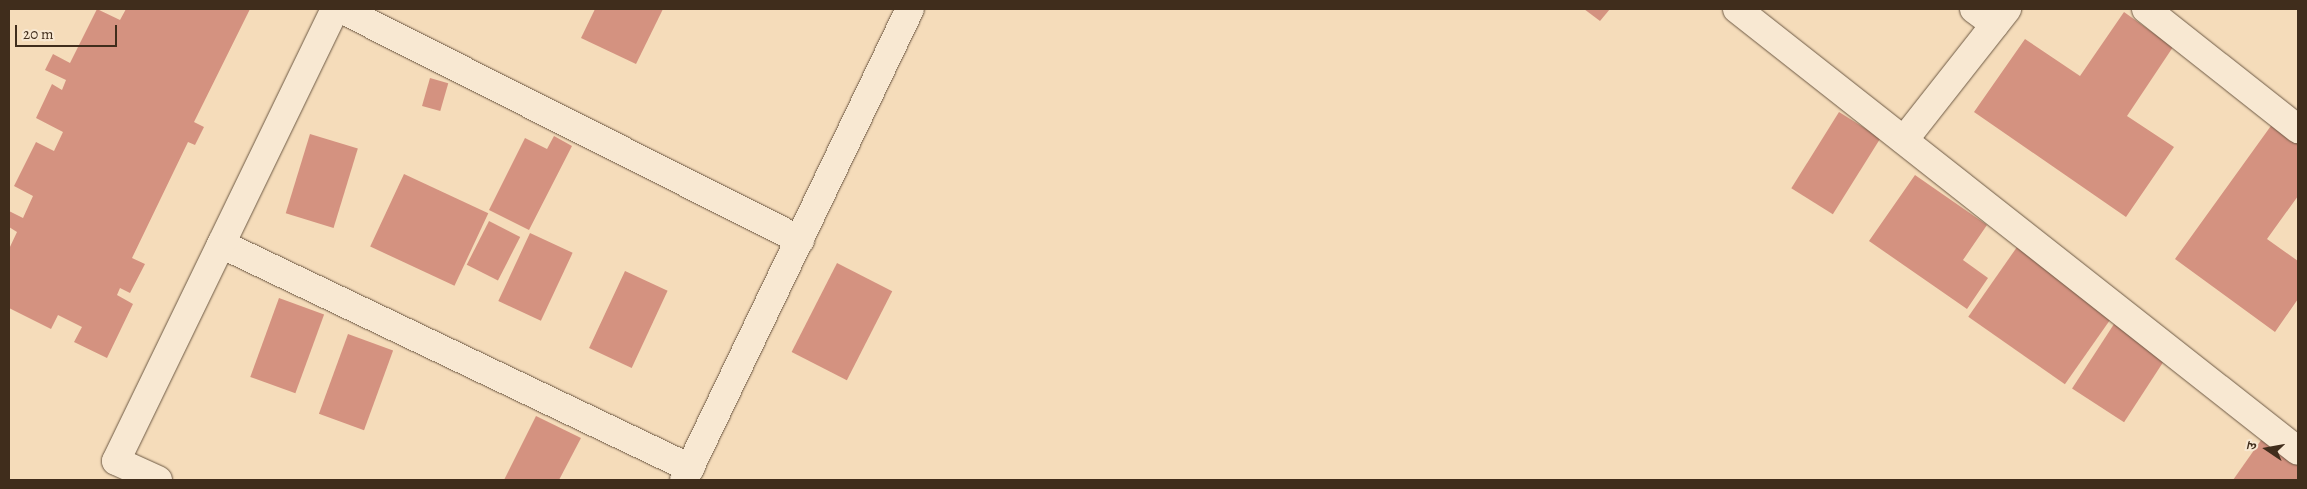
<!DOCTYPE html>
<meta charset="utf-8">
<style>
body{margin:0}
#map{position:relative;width:2307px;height:489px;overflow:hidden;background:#f5dcba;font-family:Alegreya,"Noto Serif Devanagari",serif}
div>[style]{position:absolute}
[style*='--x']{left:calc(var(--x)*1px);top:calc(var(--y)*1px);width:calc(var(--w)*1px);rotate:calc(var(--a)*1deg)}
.building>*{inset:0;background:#d49280;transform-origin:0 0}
.roads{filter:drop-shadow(0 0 1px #6d5944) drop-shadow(0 0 1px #6d5944)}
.minor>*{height:28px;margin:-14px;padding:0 14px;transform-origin:14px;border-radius:14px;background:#f8e8d2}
span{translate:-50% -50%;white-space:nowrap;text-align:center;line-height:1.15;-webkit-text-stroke:4.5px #f8e8d2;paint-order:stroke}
.frame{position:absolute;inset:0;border:10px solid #402d1c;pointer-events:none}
.north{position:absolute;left:2242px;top:424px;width:50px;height:50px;-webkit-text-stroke:4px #f8e8d2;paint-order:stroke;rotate:282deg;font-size:14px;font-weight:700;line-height:20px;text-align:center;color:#402d1c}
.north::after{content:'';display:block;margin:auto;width:18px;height:22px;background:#402d1c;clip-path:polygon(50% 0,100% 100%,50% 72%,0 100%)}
.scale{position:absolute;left:15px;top:25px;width:102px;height:22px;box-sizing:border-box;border:2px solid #402d1c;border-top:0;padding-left:6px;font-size:15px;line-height:18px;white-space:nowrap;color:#402d1c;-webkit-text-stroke:4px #f8e8d2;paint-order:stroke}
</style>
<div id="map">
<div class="building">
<div style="clip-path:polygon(97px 9px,120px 20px,126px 9px,250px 9px,194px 122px,204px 127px,195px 145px,188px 142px,132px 258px,145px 264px,130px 293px,120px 288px,117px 295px,133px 304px,107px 358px,74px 342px,82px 327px,58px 315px,51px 329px,9px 308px,9px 249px,17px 232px,9px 227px,9px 211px,23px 218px,33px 196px,14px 186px,36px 142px,54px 151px,63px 132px,36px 118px,52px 84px,62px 90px,66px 80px,45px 70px,53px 54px,70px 63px)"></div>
<div style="clip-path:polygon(595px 9px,663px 9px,636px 64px,581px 38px)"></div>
<div style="clip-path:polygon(1584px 9px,1610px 9px,1600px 21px)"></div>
<div style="clip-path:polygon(2124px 12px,2173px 47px,2127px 116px,2174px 147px,2126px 217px,1974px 112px,2025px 39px,2080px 76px)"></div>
<div style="left:430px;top:78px;width:19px;height:29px;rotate:16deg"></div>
<div style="left:1839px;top:112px;width:49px;height:90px;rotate:32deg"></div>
<div style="clip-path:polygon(2273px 123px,2298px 142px,2298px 196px,2267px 239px,2298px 261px,2298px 299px,2275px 332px,2175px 259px)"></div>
<div style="left:310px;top:134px;width:50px;height:83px;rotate:17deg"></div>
<div style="clip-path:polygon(554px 136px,572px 146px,529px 230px,489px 210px,525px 138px,547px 149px)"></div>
<div style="left:404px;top:174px;width:93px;height:80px;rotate:25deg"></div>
<div style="clip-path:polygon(1915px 175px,1987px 225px,1963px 260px,1988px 278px,1967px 309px,1869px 241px)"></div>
<div style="left:489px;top:221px;width:35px;height:49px;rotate:27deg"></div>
<div style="left:530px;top:233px;width:47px;height:75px;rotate:25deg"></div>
<div style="left:2017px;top:247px;width:118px;height:85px;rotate:35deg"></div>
<div style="left:837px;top:263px;width:62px;height:100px;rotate:27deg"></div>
<div style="left:625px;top:271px;width:47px;height:85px;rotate:25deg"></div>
<div style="left:279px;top:298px;width:48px;height:84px;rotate:20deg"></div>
<div style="left:2114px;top:324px;width:62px;height:77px;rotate:33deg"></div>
<div style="left:348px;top:334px;width:48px;height:85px;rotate:20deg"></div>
<div style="clip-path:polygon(536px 416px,581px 438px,559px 480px,504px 480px)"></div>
<div style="clip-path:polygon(2264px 436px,2298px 460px,2298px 480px,2233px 480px)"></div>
</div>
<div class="roads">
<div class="minor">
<div style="--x:341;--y:9;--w:514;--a:26.71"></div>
<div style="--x:1737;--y:9;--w:714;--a:38.23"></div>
<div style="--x:1974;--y:9;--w:26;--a:37"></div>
<div style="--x:2146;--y:9;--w:194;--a:38.3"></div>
<div style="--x:1904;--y:140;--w:167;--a:-51.8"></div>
<div style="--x:221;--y:244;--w:520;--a:25.53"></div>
<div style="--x:158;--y:480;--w:46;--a:-155.7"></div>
<div style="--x:116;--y:461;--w:502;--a:-64.15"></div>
<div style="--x:684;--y:480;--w:522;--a:-64.37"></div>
</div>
</div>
<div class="frame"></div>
<div class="north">उ</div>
<div class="scale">20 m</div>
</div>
